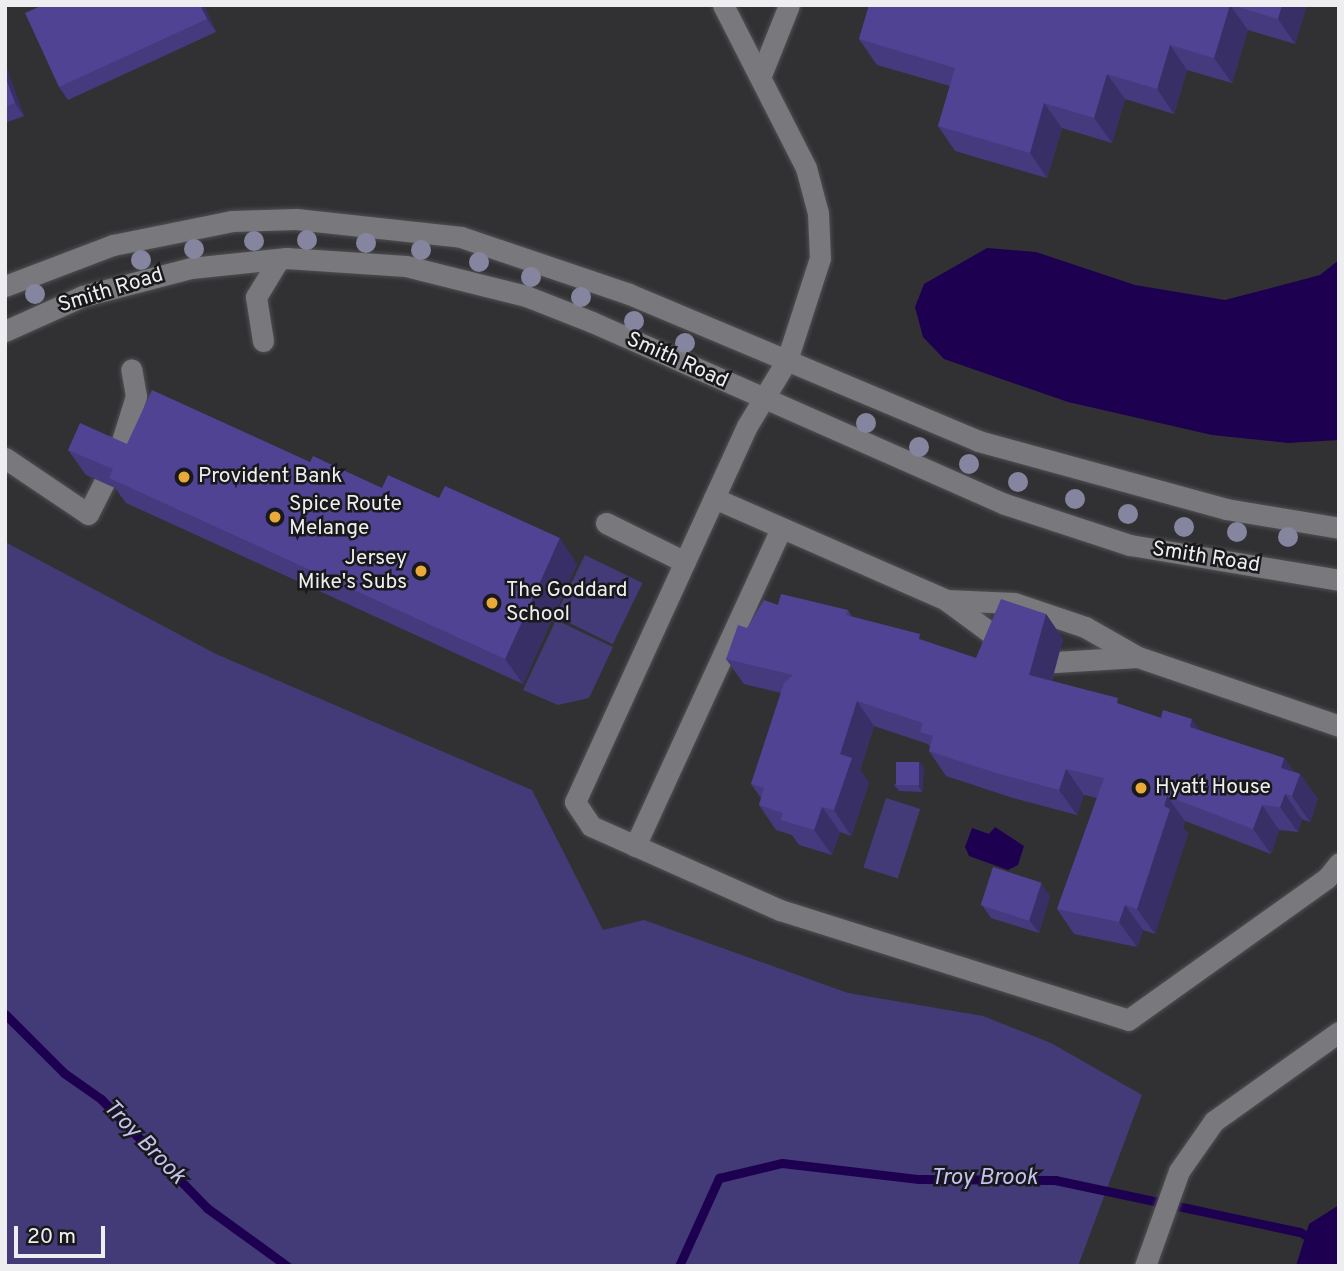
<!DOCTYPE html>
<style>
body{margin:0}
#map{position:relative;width:1344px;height:1271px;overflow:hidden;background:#313134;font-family:Overpass,sans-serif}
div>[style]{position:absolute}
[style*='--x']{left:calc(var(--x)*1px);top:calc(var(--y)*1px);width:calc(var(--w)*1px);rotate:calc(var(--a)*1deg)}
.green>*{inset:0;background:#433a78;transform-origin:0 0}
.water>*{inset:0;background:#1d0150}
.stream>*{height:9px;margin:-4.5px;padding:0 4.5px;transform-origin:4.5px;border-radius:4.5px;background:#1d0150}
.roads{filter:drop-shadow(0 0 2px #505053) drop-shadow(0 0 2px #505053)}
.minor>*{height:21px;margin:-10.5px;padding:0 10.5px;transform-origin:10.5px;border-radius:10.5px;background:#79787c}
.trees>*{width:20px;height:20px;margin:-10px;border-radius:50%;background:#86859f}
.wall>*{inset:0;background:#453a7e}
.shaded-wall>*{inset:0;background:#382f67}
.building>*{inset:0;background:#504393;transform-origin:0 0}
.dots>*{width:19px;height:19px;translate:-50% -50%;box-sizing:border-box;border:4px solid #19191b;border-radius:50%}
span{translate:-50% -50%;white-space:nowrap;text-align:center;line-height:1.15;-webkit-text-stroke:5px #19191b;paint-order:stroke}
.street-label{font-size:21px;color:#eeeef0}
.poi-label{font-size:21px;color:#eeeef0}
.left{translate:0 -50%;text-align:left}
.right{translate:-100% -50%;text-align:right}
.water-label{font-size:23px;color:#c4c2ef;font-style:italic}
.frame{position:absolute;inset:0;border:7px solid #eeeef0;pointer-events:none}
.scale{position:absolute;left:14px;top:1226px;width:91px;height:32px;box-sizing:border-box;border:4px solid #eeeef0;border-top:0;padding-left:9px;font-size:21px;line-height:24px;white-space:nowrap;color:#eeeef0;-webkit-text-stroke:5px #19191b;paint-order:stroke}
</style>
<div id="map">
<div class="green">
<div style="clip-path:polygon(5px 542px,216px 654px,532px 790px,603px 930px,644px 920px,848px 993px,983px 1016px,1051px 1043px,1142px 1095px,1078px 1266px,5px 1266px)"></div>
<div style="left:585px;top:555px;width:64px;height:68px;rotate:26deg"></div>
<div style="clip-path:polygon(556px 620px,613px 647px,589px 698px,558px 705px,523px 690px)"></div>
<div style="left:886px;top:798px;width:36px;height:73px;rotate:18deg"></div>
</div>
<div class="water">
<div style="clip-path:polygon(987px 248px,1036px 252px,1135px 285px,1225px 300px,1320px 275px,1339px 260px,1339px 440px,1288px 443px,1212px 435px,1068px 402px,944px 359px,923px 337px,915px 307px,924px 284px)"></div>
<div style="clip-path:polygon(995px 827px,1024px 846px,1018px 865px,1008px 870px,969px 856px,965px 847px,972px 828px,989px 834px)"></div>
<div style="clip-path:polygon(1339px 1205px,1339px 1266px,1296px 1266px,1309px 1224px)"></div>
</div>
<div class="stream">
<div style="--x:5;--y:1014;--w:83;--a:45"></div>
<div style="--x:64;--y:1073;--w:45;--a:35.1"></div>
<div style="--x:101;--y:1099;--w:152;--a:45.8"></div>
<div style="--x:207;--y:1208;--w:99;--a:35.9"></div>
<div style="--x:679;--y:1266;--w:97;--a:-65.6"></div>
<div style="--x:719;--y:1178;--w:65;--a:-13.4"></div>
<div style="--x:782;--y:1163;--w:138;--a:6.7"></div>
<div style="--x:919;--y:1179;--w:136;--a:0.4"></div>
<div style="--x:1055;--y:1180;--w:250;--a:12"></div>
<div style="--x:1300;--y:1232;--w:17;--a:31"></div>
</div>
<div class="roads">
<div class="minor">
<div style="--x:723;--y:5;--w:183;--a:63"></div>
<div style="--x:806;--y:168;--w:47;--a:75.1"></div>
<div style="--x:818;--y:213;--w:45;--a:87.5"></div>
<div style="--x:820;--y:258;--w:107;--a:107.9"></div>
<div style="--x:787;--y:360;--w:77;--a:121.2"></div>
<div style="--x:747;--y:426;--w:413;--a:114.6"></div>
<div style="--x:575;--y:802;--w:29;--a:56"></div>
<div style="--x:591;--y:826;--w:207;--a:24"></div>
<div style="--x:780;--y:910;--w:365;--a:17.5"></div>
<div style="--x:1128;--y:1020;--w:244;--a:-35.5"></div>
<div style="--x:1327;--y:878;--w:19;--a:-51"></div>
<div style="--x:761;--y:75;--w:75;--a:-68.2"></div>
<div style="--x:5;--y:286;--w:116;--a:-20.8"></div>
<div style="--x:113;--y:245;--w:121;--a:-11.4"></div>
<div style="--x:232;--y:221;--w:64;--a:-1.8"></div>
<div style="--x:296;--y:219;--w:166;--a:6.2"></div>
<div style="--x:461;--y:237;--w:177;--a:18.7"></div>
<div style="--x:629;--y:294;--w:379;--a:22.8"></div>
<div style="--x:978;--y:441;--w:257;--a:15.3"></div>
<div style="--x:1226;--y:509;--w:115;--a:9.5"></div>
<div style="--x:5;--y:331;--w:85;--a:-24.2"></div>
<div style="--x:83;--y:296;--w:112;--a:-14.5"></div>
<div style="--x:191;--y:268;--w:96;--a:-6"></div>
<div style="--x:286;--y:258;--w:120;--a:3.8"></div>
<div style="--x:406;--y:266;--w:124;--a:14"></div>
<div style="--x:526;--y:296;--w:71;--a:21.5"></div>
<div style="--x:592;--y:322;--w:451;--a:23.8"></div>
<div style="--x:1005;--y:504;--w:132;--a:18.2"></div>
<div style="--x:1130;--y:545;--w:212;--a:9.5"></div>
<div style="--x:263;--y:341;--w:45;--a:-99"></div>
<div style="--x:256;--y:297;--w:44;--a:-58.8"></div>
<div style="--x:117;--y:457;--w:64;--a:-72.7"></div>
<div style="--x:136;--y:396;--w:27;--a:-100"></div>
<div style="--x:5;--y:458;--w:100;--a:34"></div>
<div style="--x:88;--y:514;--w:35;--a:-63"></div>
<div style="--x:714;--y:498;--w:253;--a:23.7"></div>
<div style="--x:946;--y:600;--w:81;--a:36.4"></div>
<div style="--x:606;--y:523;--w:88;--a:26.3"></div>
<div style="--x:946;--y:600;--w:68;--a:2.5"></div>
<div style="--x:1014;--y:603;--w:75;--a:18.7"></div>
<div style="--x:1085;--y:627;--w:61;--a:29.5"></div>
<div style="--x:1138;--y:657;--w:213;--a:18.9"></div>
<div style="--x:1055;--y:662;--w:83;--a:-3.4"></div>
<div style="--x:635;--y:846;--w:349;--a:-65.3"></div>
<div style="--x:1145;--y:1266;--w:101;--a:-70.3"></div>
<div style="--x:1179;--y:1171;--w:61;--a:-55"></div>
<div style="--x:1214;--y:1121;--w:153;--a:-35.5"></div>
</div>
</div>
<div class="trees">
<div style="left:307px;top:240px"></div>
<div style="left:254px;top:241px"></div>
<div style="left:366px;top:243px"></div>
<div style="left:194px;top:249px"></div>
<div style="left:421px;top:250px"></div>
<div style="left:141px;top:260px"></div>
<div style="left:479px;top:262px"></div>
<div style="left:531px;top:277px"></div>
<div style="left:35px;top:294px"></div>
<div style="left:581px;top:297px"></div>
<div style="left:634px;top:321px"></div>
<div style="left:685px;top:343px"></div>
<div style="left:866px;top:423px"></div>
<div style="left:919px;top:447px"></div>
<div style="left:969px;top:464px"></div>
<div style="left:1018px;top:482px"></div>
<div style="left:1075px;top:499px"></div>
<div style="left:1128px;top:514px"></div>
<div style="left:1184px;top:527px"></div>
<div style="left:1237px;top:532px"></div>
<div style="left:1288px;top:537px"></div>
</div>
<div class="wall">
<div style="clip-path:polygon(43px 5px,204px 5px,216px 32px,68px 100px,59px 87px)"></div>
<div style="clip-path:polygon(869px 5px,1307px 5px,1295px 44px,1248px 30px,1232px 83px,1187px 70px,1174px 114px,1125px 99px,1112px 143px,1062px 128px,1047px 178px,955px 151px,938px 126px,950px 86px,877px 65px,859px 39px)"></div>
<div style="clip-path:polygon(5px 64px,24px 116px,5px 123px)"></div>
<div style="clip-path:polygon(127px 444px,310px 462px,382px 488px,577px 564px,523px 684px,126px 503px,115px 488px,86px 475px,68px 450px)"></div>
<div style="clip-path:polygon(778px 605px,848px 610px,852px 617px,976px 658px,1046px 614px,1063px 639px,1052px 681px,1124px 706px,1284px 758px,1293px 771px,1300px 774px,1318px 799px,1310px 822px,1302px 819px,1298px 832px,1279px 830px,1271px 854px,1185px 821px,1183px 827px,1188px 834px,1155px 934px,1143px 930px,1137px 947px,1074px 934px,1057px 909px,1097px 798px,1084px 795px,1077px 815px,1013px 798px,946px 776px,929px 751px,930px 747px,928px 744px,874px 726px,860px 770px,869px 783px,851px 836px,840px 832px,832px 855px,799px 845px,792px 835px,776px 830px,759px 805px,761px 798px,751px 784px,781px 693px,744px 684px,726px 659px,747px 628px)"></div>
<div style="clip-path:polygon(919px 762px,924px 768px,922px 792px,899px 791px,894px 785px)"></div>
<div style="clip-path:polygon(1050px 896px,1039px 933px,991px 918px,982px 905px)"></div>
</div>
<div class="shaded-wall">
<div style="clip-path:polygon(200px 5px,204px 5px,216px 32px,207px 19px)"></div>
<div style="clip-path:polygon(1230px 5px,1248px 30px,1232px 83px,1214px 58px)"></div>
<div style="clip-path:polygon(1282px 5px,1307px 5px,1295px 44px,1278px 19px)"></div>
<div style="clip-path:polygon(1170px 45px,1187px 70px,1174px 114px,1157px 89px)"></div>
<div style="clip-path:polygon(5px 64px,24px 116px,15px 103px,5px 76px)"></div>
<div style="clip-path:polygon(1107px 74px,1125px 99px,1112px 143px,1094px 118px)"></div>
<div style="clip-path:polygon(1044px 103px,1062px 128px,1047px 178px,1030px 153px)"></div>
<div style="clip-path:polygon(560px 538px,577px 564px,523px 684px,505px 659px)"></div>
<div style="clip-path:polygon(1046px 614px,1063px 639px,1046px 700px,1029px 675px)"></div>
<div style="clip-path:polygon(857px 701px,874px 726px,860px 770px,869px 783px,851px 836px,834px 810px,840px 754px)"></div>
<div style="clip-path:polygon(1192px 719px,1210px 744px,1190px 727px)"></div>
<div style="clip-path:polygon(1284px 758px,1298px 779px,1300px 774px,1318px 799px,1310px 822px,1292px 796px,1281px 768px)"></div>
<div style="clip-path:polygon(919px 762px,924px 768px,922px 792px,918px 785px)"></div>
<div style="clip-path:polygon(1066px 769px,1084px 795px,1077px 815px,1059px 790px)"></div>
<div style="clip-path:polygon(1285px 794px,1302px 819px,1298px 832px,1280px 807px)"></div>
<div style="clip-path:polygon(1167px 796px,1185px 821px,1183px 827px,1188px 834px,1155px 934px,1137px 909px)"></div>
<div style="clip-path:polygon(1262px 805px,1279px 830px,1271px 854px,1253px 829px)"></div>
<div style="clip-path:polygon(822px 807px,840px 832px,832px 855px,814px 830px)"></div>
<div style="clip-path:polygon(1041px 883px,1050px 896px,1039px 933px,1029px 920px)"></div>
<div style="clip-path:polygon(1125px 905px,1143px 930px,1137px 947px,1119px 922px)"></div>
</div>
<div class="building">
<div style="clip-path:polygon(43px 5px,200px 5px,207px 19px,59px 87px,25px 13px)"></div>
<div style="clip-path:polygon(869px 5px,1230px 5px,1214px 58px,1170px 45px,1157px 89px,1107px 74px,1094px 118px,1044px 103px,1030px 153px,938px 126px,955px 68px,859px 39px)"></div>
<div style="clip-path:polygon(1231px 5px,1282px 5px,1278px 19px)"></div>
<div style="clip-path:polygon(5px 76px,15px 103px,5px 107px)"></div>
<div style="clip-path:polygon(152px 390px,310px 462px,313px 456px,382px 488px,388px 475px,439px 498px,445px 486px,560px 538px,505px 659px,109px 478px,113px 469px,68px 450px,80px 423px,127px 444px)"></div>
<div style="clip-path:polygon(781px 594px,848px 610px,846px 615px,920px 634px,919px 639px,976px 658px,1001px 599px,1046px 614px,1029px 675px,1118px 698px,1117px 703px,1161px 718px,1163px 710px,1192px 719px,1190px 727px,1284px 758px,1281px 768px,1300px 774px,1292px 796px,1285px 794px,1280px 807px,1262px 805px,1253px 829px,1167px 796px,1164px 806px,1170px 809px,1137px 909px,1125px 905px,1119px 922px,1057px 909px,1104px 778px,1066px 769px,1059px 790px,996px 773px,929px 751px,933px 736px,920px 732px,923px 723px,857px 701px,840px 754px,852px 758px,834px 810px,822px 807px,814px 830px,781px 820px,783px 813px,759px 805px,764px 788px,751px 784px,784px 683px,793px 675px,726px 659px,738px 625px,747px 628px,764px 600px,778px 605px)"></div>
<div style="left:896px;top:762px;width:23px;height:23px"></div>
<div style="left:993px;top:867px;width:51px;height:40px;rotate:18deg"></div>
</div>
<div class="dots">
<div style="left:184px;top:477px;background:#eaaa39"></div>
<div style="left:275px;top:517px;background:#eaaa39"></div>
<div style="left:421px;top:571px;background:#eaaa39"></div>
<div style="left:492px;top:603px;background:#eaaa39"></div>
<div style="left:1141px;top:788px;background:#eaaa39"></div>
</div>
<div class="street-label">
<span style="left:111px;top:291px;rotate:-17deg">Smith Road</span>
<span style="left:677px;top:361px;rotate:24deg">Smith Road</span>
<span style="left:1206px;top:558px;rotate:9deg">Smith Road</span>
</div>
<div class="poi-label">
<span class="left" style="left:198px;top:477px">Provident Bank</span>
<span class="left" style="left:289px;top:517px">Spice Route<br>Melange</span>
<span class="right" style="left:407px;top:571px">Jersey<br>Mike's Subs</span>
<span class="left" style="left:506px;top:603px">The Goddard<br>School</span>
<span class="left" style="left:1155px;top:788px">Hyatt House</span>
</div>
<div class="water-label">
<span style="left:143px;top:1143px;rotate:46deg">Troy Brook</span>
<span style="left:984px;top:1179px">Troy Brook</span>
</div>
<div class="frame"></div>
<div class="scale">20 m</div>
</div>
